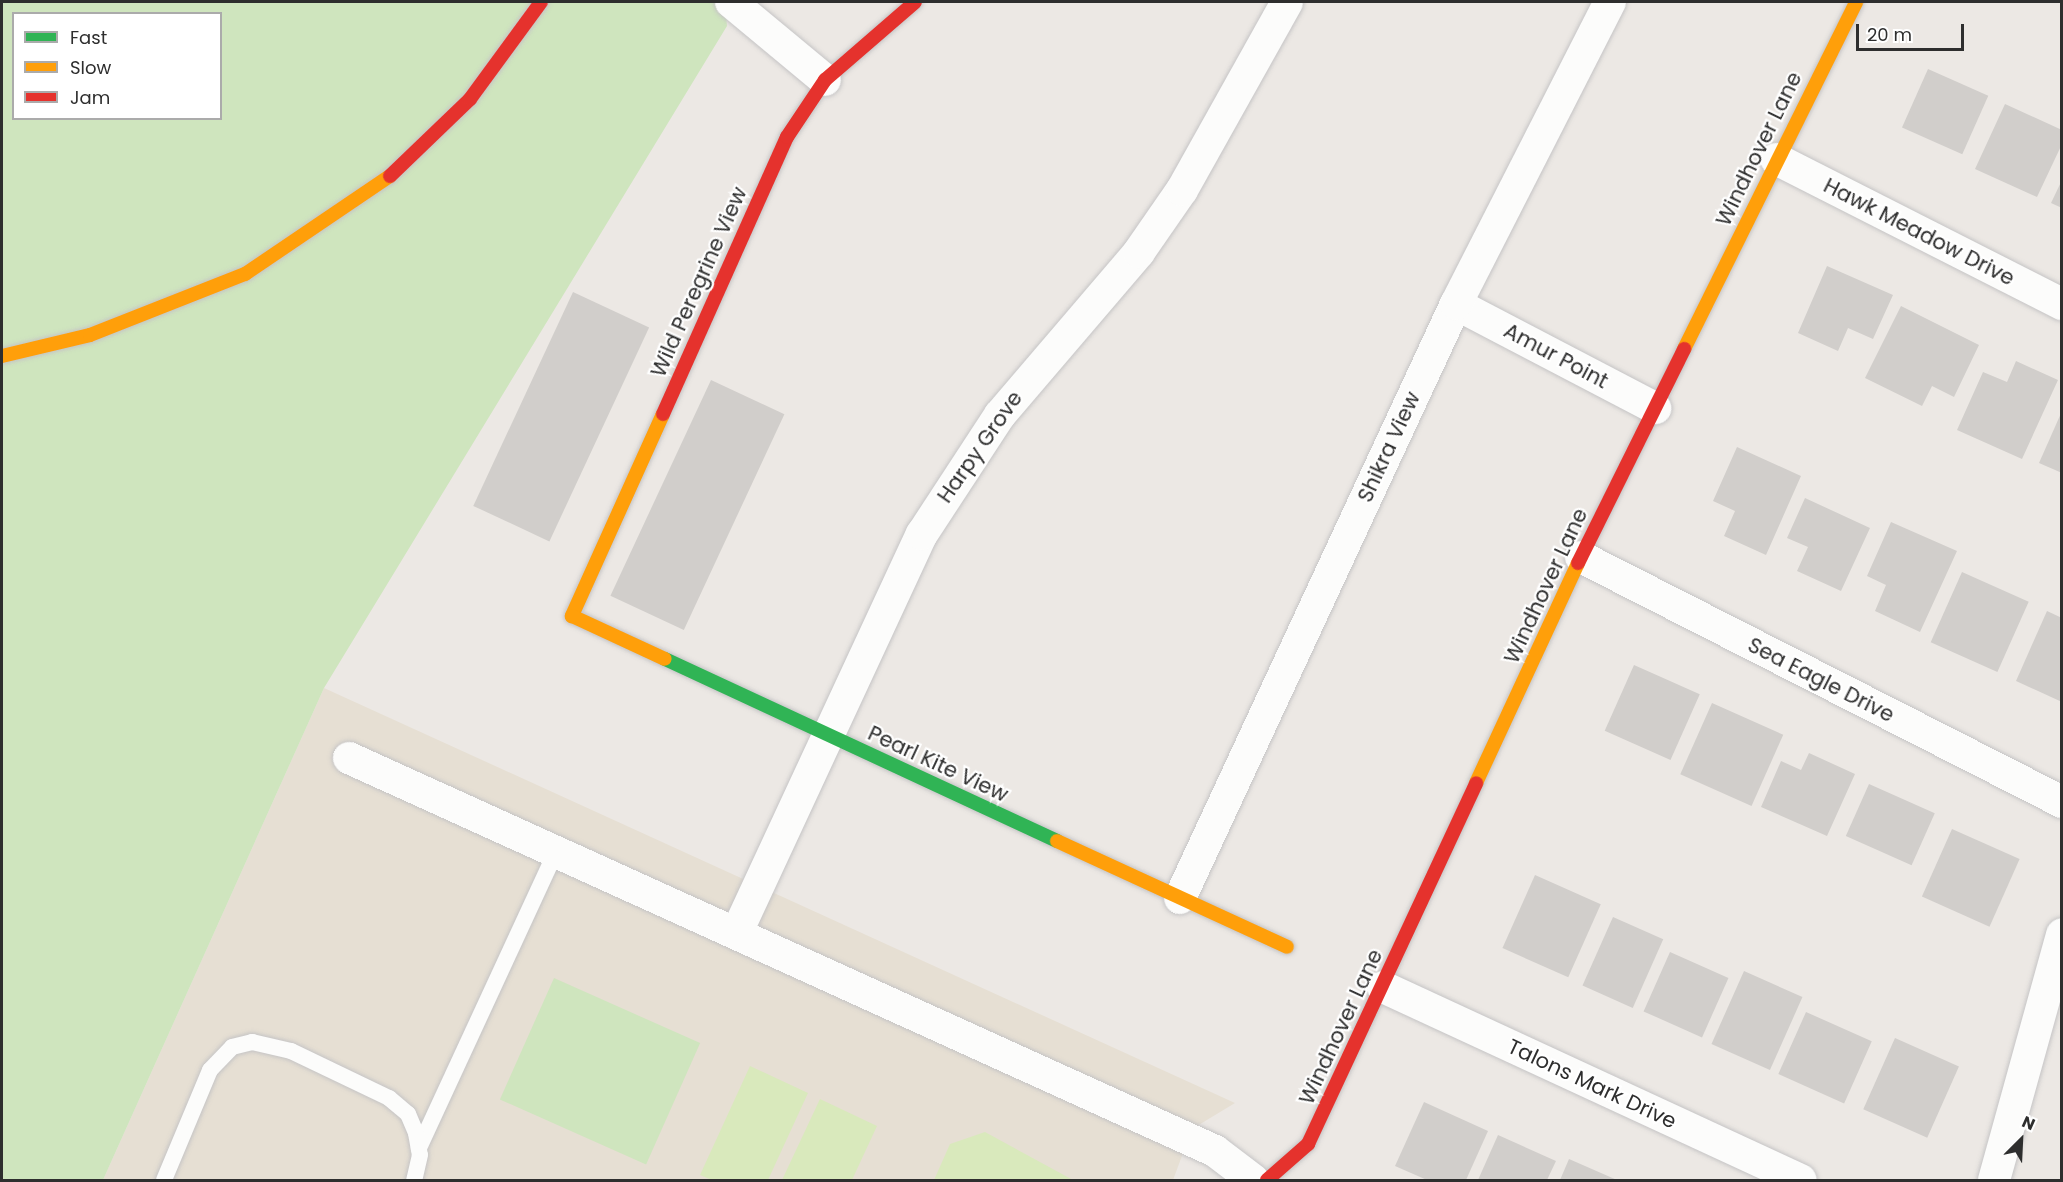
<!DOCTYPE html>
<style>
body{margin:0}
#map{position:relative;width:2063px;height:1182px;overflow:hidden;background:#ece8e4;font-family:Poppins,sans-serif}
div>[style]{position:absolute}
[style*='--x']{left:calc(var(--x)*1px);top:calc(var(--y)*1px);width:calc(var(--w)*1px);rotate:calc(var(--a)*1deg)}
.education>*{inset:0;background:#e6dfd3}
.green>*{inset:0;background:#cfe5be;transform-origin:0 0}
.pitch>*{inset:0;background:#d9e9bc}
.building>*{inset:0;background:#d1cecb;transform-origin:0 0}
.roads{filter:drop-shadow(0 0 2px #c5c4c5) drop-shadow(0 0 2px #c5c4c5)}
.lane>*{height:16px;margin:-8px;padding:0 8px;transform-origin:8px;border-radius:8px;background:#fcfcfb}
.street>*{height:32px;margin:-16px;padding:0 16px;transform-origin:16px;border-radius:16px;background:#fcfcfb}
.fast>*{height:14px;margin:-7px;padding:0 7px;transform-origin:7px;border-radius:7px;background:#30b455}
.slow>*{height:14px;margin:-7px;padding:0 7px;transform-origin:7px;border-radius:7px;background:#ff9f0a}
.jam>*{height:14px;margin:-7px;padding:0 7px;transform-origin:7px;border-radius:7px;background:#e5322d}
span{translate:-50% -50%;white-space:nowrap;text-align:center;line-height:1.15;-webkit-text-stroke:4.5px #fff;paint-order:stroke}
.street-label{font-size:21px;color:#2e2e2e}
.frame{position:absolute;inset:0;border:3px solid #2e2e2e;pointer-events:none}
.legend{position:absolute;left:12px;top:12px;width:210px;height:108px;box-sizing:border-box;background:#fff;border:2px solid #ababab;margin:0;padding:8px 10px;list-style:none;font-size:18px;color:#2e2e2e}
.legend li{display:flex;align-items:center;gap:12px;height:30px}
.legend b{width:30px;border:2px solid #ababab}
.north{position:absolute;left:1991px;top:1110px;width:60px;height:60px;-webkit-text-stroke:4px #fff;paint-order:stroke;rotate:24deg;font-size:16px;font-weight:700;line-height:24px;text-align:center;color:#2e2e2e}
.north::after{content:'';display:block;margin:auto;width:21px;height:27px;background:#2e2e2e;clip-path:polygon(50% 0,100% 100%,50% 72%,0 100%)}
.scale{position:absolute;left:1856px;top:24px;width:108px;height:27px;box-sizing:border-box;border:3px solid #2e2e2e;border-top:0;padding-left:8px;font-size:18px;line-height:21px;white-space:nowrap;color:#2e2e2e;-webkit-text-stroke:4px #fff;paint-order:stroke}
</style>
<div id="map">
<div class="education">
<div style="clip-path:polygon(324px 688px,1235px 1103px,1192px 1129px,1173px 1180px,103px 1180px)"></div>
</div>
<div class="green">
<div style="clip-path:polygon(evenodd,2px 2px,725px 2px,727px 26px,324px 688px,103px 1180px,2px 1180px,2px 2px,14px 14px,220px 14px,220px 118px,14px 118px,14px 14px)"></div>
<div style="left:554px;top:978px;width:160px;height:133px;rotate:24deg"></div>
</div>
<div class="pitch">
<div style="clip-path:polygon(750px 1066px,808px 1093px,768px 1180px,712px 1180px,700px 1175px)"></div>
<div style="clip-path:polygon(820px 1099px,877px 1126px,852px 1180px,782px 1180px)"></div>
<div style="clip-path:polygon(985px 1132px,1073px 1180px,934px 1180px,950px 1144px)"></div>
</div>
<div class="building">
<div style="left:1928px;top:69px;width:66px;height:64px;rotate:24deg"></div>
<div style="clip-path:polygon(2005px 104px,2062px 130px,2062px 144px,2037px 197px,1975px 169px)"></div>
<div style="clip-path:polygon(2062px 180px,2062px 208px,2051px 203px)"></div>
<div style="clip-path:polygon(1827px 266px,1893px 295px,1873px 339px,1848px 328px,1838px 351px,1798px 333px)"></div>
<div style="left:573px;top:292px;width:84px;height:236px;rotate:25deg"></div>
<div style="clip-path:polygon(1901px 306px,1979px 345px,1954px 397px,1932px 386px,1922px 406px,1865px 378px)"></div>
<div style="clip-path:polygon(2016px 361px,2058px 380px,2022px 459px,1957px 430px,1983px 372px,2007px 382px)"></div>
<div style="left:711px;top:380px;width:81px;height:238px;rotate:25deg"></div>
<div style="clip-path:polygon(2062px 411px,2062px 473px,2039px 463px)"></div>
<div style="clip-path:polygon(1737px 447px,1801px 476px,1766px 555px,1724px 536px,1735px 511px,1713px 501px)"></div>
<div style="clip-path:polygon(1805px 498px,1870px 528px,1841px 591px,1797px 571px,1808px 547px,1787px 538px)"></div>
<div style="clip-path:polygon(1891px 522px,1957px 551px,1920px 632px,1875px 611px,1886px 585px,1867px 576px)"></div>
<div style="left:1962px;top:572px;width:73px;height:77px;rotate:24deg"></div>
<div style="clip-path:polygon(2047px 611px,2062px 618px,2062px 702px,2016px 681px)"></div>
<div style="left:1634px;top:665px;width:72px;height:72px;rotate:24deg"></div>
<div style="left:1712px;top:703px;width:78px;height:78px;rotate:24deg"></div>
<div style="clip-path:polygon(1809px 753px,1855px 774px,1827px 836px,1761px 807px,1781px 761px,1801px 770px)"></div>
<div style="left:1869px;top:784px;width:72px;height:57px;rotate:24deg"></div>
<div style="left:1952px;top:829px;width:74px;height:74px;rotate:24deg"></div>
<div style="left:1535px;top:875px;width:72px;height:80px;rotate:24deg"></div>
<div style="left:1613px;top:917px;width:55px;height:75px;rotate:24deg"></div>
<div style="left:1670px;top:952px;width:64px;height:65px;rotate:24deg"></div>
<div style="left:1744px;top:971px;width:64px;height:80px;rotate:24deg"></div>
<div style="left:1806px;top:1012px;width:72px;height:68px;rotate:24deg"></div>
<div style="left:1895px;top:1038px;width:70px;height:78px;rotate:24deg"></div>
<div style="clip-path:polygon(1424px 1102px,1488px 1131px,1466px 1180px,1427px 1180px,1395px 1166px)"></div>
<div style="clip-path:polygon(1498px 1135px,1556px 1161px,1547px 1180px,1478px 1180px)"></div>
<div style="clip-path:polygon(1569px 1159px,1617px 1180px,1560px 1180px)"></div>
</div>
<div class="roads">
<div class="lane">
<div style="--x:419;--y:1148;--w:327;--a:-65.2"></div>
<div style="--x:164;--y:1180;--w:119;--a:-67.3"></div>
<div style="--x:210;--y:1070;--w:32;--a:-46"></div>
<div style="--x:232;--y:1047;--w:21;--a:-14"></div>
<div style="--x:252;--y:1042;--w:40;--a:13"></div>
<div style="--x:291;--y:1051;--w:109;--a:25.6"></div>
<div style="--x:389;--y:1098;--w:25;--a:40"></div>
<div style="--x:408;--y:1114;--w:21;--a:67"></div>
<div style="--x:416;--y:1133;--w:22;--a:80"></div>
<div style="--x:420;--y:1155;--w:26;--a:103"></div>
</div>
<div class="street">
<div style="--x:731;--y:2;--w:122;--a:39.7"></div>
<div style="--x:1776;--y:159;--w:321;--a:26.9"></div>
<div style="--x:1456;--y:304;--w:225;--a:27.6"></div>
<div style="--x:1581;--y:557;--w:540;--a:26.99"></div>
<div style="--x:349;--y:758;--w:951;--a:24.41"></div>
<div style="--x:1215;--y:1151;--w:48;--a:37.3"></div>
<div style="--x:1180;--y:898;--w:655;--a:-65.08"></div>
<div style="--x:1456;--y:304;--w:339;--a:-63"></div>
<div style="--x:737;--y:932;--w:439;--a:-65.1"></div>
<div style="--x:922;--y:534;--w:142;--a:-56.8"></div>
<div style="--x:1000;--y:415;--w:214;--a:-49.5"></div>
<div style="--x:1139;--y:252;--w:75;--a:-55.3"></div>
<div style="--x:1182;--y:190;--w:215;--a:-60.8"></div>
<div style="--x:1383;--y:987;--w:460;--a:24.8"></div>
<div style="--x:1994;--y:1180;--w:255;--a:-74.5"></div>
</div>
<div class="fast">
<div style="--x:665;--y:659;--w:432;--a:24.9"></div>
</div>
<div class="slow">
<div style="--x:1684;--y:349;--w:387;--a:-63.6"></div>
<div style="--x:2;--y:356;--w:90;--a:-13.4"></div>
<div style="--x:90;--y:335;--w:167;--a:-21.5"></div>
<div style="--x:245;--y:274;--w:175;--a:-34.1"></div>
<div style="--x:663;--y:414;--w:222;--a:114.3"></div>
<div style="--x:572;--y:616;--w:102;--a:24.8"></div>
<div style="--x:1476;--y:783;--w:242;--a:-65.1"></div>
<div style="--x:1057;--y:841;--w:253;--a:24.7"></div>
</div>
<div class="jam">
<div style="--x:390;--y:176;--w:111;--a:-43.9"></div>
<div style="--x:470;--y:99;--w:120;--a:-53.8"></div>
<div style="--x:663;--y:414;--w:303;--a:-65.9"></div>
<div style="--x:787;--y:137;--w:69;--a:-56.3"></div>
<div style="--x:825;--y:80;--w:119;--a:-40.9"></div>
<div style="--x:1578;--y:563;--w:239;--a:-63.6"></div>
<div style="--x:1267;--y:1180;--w:55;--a:-41.3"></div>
<div style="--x:1308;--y:1144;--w:398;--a:-65"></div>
</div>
</div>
<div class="street-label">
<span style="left:1759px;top:149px;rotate:-64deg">Windhover Lane</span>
<span style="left:1919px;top:232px;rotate:27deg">Hawk Meadow Drive</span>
<span style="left:699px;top:282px;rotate:-66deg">Wild Peregrine View</span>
<span style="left:1556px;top:356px;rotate:28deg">Amur Point</span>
<span style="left:980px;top:447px;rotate:-55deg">Harpy Grove</span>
<span style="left:1389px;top:447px;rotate:-65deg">Shikra View</span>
<span style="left:1546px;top:586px;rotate:-65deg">Windhover Lane</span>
<span style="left:1821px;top:680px;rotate:27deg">Sea Eagle Drive</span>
<span style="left:938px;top:764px;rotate:25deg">Pearl Kite View</span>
<span style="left:1341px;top:1027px;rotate:-65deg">Windhover Lane</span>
<span style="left:1592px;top:1084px;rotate:25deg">Talons Mark Drive</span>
</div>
<div class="frame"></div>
<ul class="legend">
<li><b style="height:8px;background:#30b455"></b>Fast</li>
<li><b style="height:8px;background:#ff9f0a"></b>Slow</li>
<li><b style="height:8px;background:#e5322d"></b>Jam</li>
</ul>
<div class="north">N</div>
<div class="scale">20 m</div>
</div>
